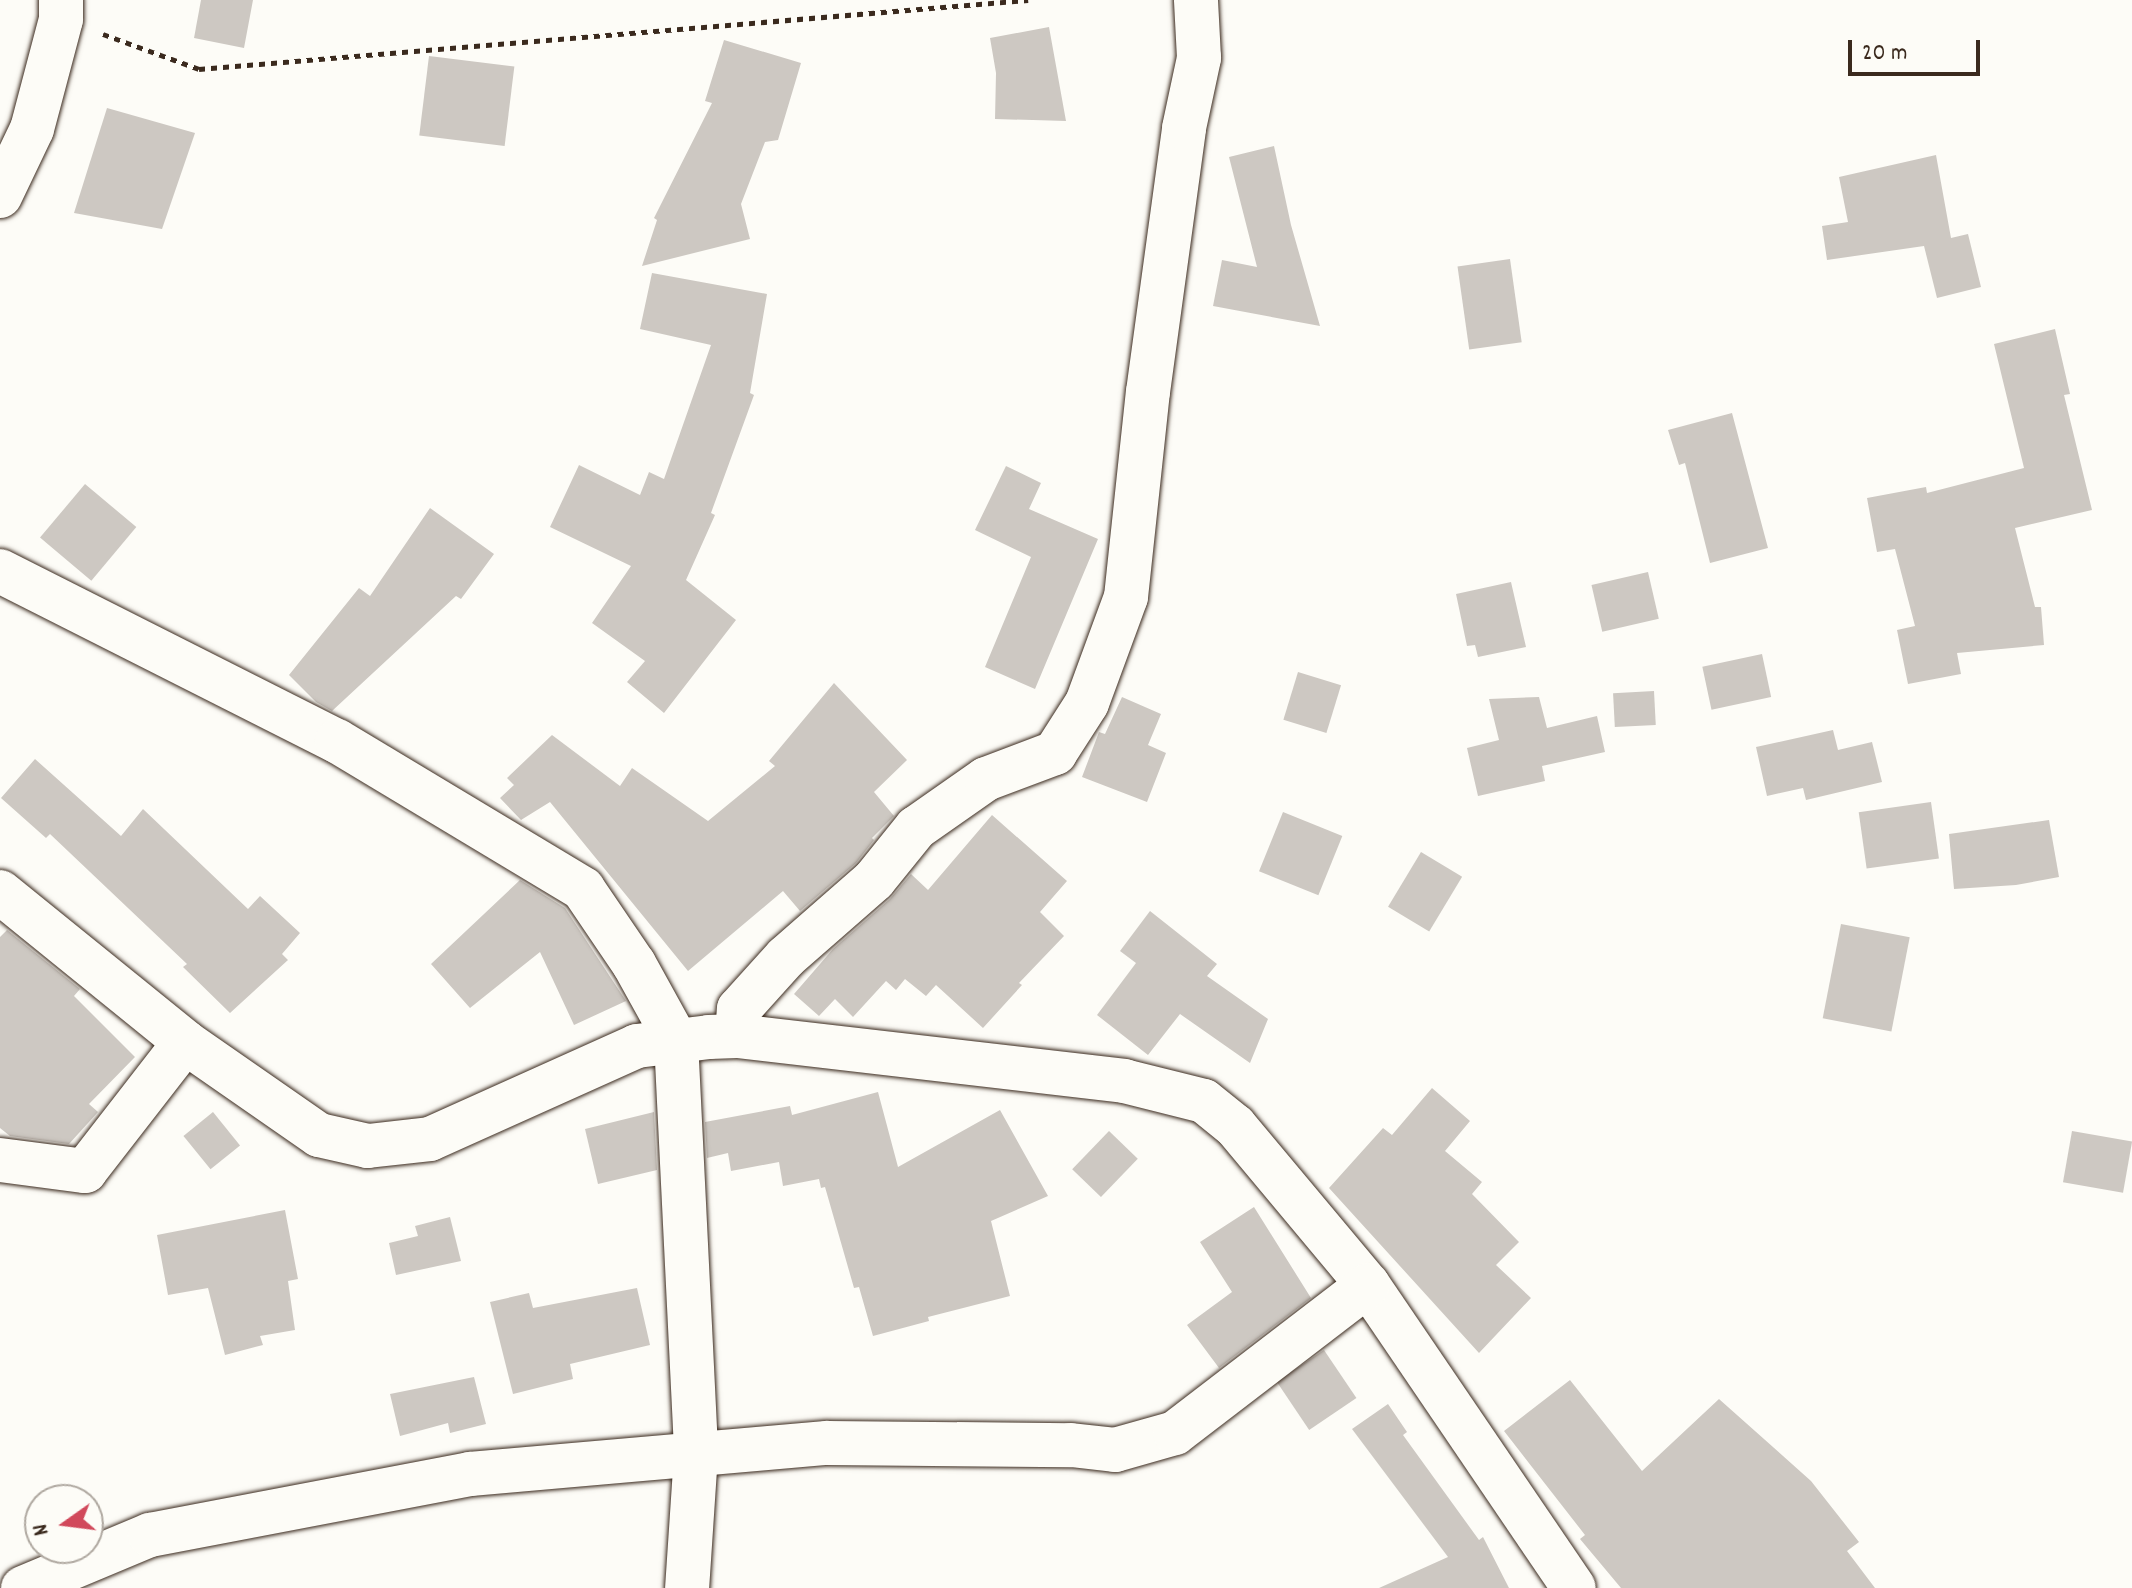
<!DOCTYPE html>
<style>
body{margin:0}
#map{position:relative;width:2132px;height:1588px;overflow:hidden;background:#fdfcf7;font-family:Dekko,sans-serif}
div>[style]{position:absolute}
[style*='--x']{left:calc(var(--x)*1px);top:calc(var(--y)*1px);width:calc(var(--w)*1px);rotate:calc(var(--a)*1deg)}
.building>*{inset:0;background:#cdc8c2;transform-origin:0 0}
.path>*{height:5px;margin-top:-2.5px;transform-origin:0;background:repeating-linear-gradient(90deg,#3b2a1e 0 6px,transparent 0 12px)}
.roads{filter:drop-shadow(0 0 2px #3b2a1e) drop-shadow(0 0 2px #3b2a1e)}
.minor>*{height:44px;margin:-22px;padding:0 22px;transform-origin:22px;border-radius:22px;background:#fdfcf7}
span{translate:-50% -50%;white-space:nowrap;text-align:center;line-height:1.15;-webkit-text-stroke:6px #fdfcf7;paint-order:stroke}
.north{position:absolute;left:24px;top:1484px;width:80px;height:80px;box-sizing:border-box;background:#fdfcf7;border:2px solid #afa8a0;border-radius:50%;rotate:256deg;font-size:22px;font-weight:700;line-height:32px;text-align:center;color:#3b2a1e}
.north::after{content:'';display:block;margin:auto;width:28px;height:36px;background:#d1495b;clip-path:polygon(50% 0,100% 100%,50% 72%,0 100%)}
.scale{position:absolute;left:1848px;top:40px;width:132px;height:36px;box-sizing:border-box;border:4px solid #3b2a1e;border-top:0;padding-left:10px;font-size:24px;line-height:28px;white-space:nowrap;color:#3b2a1e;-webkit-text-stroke:6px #fdfcf7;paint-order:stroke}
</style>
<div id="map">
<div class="building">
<div style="clip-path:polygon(201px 0,253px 0,244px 48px,194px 38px)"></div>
<div style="clip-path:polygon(1049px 27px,1066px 121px,995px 119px,996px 73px,990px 38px)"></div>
<div style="clip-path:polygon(724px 40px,801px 63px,778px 140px,765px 142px,741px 204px,750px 239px,642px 266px,657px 220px,654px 218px,712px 103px,705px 101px)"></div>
<div style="left:429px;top:56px;width:86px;height:80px;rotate:7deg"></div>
<div style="clip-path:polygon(107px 108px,195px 133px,162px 229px,74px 213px)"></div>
<div style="clip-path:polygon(1274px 146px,1291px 225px,1320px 326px,1213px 306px,1222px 260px,1257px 267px,1229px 157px)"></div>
<div style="clip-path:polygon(1936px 155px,1951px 238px,1968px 234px,1981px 287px,1937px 298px,1924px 246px,1827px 260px,1822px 226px,1848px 222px,1839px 177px)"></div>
<div style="left:1510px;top:259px;width:84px;height:53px;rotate:82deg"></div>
<div style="clip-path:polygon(652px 273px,767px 294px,750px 393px,754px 395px,711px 513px,715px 515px,686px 580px,736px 620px,664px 713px,627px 682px,645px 661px,592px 623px,631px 566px,550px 527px,579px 465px,640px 495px,649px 472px,664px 479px,711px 345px,640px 329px)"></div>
<div style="clip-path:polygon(2055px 329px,2070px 394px,2064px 395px,2092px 510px,2015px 528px,2035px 607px,2041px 607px,2044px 645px,1957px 653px,1961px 674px,1908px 684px,1897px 630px,1915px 626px,1895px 549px,1877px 552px,1867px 498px,1926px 487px,1927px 493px,2024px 468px,1994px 344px)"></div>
<div style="clip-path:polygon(1732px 413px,1768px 548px,1710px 563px,1685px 463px,1679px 465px,1668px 430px)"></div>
<div style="clip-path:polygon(1006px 466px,1041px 483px,1029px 509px,1098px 539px,1035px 689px,985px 667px,1031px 557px,975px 530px)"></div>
<div style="left:85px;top:484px;width:67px;height:70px;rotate:40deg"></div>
<div style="clip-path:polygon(430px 508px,494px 554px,461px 599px,456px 596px,332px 711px,316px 702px,289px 675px,359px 588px,370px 596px)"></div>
<div style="left:1648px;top:572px;width:48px;height:58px;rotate:77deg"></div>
<div style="clip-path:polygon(1511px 582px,1526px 647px,1478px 657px,1475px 645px,1467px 646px,1456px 594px)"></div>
<div style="left:1762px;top:654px;width:44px;height:61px;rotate:78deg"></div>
<div style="left:1298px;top:672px;width:45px;height:50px;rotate:17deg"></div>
<div style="clip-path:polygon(834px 683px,907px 760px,874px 792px,894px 816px,872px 838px,874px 840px,856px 863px,800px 911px,783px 891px,688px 971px,550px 802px,521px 820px,500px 798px,514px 785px,507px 778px,552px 735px,620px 786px,632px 768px,708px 821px,775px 766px,769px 761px)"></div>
<div style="left:1654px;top:691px;width:34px;height:41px;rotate:87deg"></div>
<div style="clip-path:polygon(1122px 697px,1161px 714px,1148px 745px,1166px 753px,1147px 802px,1082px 777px,1099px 732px,1105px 734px)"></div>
<div style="clip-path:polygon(1539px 697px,1547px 728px,1597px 716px,1605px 752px,1542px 766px,1545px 781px,1478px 796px,1467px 748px,1499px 740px,1489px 699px)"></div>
<div style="clip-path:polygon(1833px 730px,1838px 750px,1872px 742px,1882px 782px,1806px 800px,1803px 788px,1767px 796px,1756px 747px)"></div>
<div style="clip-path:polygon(35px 759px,121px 836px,143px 809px,248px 909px,260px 896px,300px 933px,282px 954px,288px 960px,230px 1013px,183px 967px,187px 964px,50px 834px,46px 838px,1px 798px)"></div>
<div style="left:1931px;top:802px;width:57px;height:73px;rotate:82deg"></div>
<div style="left:1283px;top:812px;width:64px;height:64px;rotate:22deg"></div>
<div style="clip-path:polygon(992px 815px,1067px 881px,1040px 912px,1064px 936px,1019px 983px,1022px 985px,983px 1028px,936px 985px,926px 996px,905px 979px,896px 990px,886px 981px,853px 1017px,835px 999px,819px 1016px,794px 994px,833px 949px,890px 899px,911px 874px,928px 890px)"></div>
<div style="clip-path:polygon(2049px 820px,2059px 877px,2016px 885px,1954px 889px,1949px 834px)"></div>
<div style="left:1421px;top:852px;width:48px;height:64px;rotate:31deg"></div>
<div style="clip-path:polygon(520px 880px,565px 908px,626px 1001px,574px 1025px,540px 952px,470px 1008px,431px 964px)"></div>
<div style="clip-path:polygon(1150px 911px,1217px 964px,1207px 976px,1268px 1019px,1250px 1063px,1180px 1014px,1148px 1055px,1097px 1015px,1136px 963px,1120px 951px)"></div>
<div style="left:1841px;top:924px;width:70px;height:96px;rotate:11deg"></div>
<div style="clip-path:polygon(7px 930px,80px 989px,74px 996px,135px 1057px,89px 1104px,98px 1112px,69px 1144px,10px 1136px,0 1128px,0 937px)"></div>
<div style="clip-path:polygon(1432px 1088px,1470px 1121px,1445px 1151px,1482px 1182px,1472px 1194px,1519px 1242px,1496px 1265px,1531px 1298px,1479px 1353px,1329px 1188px,1383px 1128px,1392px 1135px)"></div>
<div style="clip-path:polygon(878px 1092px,898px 1167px,1000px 1110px,1048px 1196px,991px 1221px,1010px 1296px,928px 1317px,929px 1321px,873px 1336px,859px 1287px,854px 1288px,825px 1187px,821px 1188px,819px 1179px,783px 1186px,779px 1162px,731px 1171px,728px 1153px,707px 1158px,705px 1122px,790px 1106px,792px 1115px)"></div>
<div style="left:213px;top:1112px;width:43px;height:38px;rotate:51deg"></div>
<div style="clip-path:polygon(654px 1112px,657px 1170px,598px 1184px,585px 1129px)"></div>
<div style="left:1109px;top:1131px;width:40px;height:53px;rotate:44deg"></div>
<div style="left:2072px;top:1131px;width:61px;height:52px;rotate:10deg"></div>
<div style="clip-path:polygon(1254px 1207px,1311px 1298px,1219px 1368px,1187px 1325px,1232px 1292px,1200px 1242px)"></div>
<div style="clip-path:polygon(285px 1210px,298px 1279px,288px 1281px,295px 1330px,260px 1336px,263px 1345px,225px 1355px,208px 1288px,168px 1295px,157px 1235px)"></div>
<div style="clip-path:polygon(450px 1217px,461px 1261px,396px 1275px,389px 1243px,418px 1236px,415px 1226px)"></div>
<div style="clip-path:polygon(637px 1288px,650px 1345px,570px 1364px,573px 1379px,513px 1394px,490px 1302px,529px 1293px,533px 1308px)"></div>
<div style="left:1324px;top:1350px;width:58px;height:57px;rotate:56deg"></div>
<div style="clip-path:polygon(474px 1377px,486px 1424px,450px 1433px,448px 1423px,400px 1436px,390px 1394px)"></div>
<div style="clip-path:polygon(1570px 1380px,1642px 1471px,1719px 1399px,1811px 1481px,1859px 1542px,1847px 1551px,1875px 1588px,1621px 1588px,1580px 1539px,1585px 1535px,1504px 1431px)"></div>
<div style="clip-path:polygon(1388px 1404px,1407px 1432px,1403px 1435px,1479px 1540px,1483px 1537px,1509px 1588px,1379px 1588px,1448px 1557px,1352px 1429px)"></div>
</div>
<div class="path">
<div style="--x:103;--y:34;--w:102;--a:20"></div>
<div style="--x:199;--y:69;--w:832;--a:-4.76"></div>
</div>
<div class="roads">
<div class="minor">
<div style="--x:0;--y:196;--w:74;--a:-64.5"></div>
<div style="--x:32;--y:129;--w:114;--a:-75.2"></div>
<div style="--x:61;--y:19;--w:19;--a:-90"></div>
<div style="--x:0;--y:571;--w:377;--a:26.8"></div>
<div style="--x:337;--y:741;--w:287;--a:31"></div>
<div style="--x:583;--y:889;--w:91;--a:55.8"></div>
<div style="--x:634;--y:964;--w:87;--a:61.1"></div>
<div style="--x:676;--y:1040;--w:414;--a:87.2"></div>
<div style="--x:696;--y:1454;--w:134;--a:93.8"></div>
<div style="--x:0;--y:892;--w:238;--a:39"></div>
<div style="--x:185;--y:1042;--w:163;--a:34.8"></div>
<div style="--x:319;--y:1135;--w:50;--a:12.7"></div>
<div style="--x:368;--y:1146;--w:62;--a:-6.4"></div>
<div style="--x:430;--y:1139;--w:227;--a:-24.2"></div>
<div style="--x:637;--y:1046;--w:73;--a:-7.1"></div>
<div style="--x:709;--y:1037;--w:28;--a:-2"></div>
<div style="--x:737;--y:1036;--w:390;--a:6.6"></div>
<div style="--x:1124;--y:1081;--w:82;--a:14"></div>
<div style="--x:1204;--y:1101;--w:40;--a:39"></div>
<div style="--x:1235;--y:1126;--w:207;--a:50.1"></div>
<div style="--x:1368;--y:1285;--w:366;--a:55.8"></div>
<div style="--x:737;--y:1036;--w:27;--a:-86"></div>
<div style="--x:739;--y:1009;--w:70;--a:-47.9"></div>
<div style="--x:786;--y:957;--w:117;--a:-41.2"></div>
<div style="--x:874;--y:880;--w:67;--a:-51.1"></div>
<div style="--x:916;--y:828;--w:85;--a:-35"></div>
<div style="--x:986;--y:779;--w:74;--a:-20.6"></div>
<div style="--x:1055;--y:753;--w:59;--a:-57.4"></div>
<div style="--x:1087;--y:703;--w:113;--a:-69.8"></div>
<div style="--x:1126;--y:597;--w:206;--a:-83.9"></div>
<div style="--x:1148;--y:392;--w:266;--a:-82.2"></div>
<div style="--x:1184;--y:128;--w:72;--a:-77.9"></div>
<div style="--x:1199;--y:58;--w:58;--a:-93"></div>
<div style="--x:0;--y:1160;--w:86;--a:7.4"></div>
<div style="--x:85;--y:1171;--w:163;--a:-52.2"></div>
<div style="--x:23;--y:1588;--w:138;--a:-22.7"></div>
<div style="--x:150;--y:1535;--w:326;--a:-10.8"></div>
<div style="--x:470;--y:1474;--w:358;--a:-5"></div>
<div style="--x:827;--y:1443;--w:244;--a:0.5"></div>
<div style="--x:1071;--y:1445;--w:44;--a:6.5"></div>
<div style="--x:1115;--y:1450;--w:62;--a:-15.8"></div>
<div style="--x:1175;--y:1433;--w:243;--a:-37.5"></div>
</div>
</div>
<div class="north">N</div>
<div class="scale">20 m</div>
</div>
